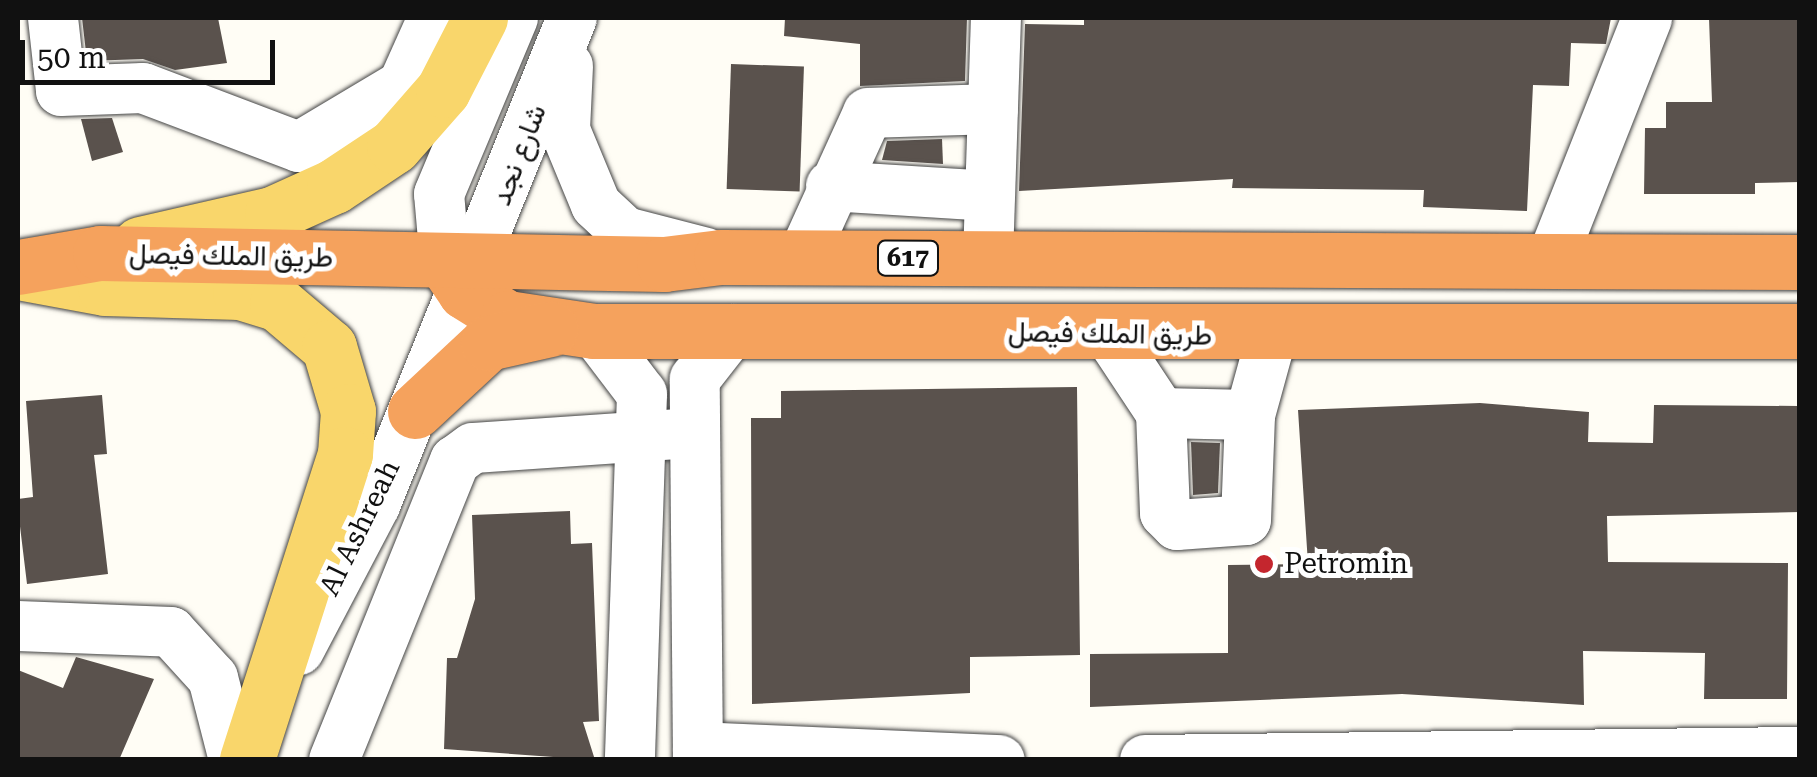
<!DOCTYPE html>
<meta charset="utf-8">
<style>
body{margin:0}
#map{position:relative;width:1817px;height:777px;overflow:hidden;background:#fffdf5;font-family:"Roboto Serif",Vazirmatn,serif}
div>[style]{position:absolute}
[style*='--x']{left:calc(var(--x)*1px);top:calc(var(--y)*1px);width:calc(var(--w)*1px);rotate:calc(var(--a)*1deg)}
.building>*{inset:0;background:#5a524d;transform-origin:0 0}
.roads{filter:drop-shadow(0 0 2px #444) drop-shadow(0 0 2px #444)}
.minor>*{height:50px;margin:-25px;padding:0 25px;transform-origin:25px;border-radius:25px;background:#fff}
.major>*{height:55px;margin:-27.5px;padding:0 27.5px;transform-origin:27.5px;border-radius:27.5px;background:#f9d66b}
.highway>*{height:55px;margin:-27.5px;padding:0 27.5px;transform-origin:27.5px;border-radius:27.5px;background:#f5a25d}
.dots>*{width:28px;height:28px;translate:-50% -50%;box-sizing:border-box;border:5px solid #fff;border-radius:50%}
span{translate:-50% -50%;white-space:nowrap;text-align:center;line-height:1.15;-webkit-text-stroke:10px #fff;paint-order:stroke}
.shield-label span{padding:2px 8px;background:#fff;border:2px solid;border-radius:8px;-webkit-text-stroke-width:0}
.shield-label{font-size:25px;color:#111;font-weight:700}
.street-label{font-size:28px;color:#111}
.poi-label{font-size:28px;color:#111}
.left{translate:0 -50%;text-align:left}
.frame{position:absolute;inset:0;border:20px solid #111;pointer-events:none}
.scale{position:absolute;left:20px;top:40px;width:255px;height:45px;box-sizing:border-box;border:5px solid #111;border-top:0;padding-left:12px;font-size:30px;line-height:35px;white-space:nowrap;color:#111;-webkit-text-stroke:8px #fff;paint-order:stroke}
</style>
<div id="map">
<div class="building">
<div style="clip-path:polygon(82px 18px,218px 18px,227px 63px,175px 70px,143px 59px,87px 61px)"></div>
<div style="clip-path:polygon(785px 18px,967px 18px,965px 81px,860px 86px,860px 44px,784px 36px)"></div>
<div style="clip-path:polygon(1084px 18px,1611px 18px,1606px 44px,1571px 43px,1569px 86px,1533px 85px,1527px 211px,1423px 207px,1424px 190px,1232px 188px,1233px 179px,1019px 191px,1025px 24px,1084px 25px)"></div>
<div style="clip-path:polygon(1709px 18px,1800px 18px,1800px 182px,1755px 183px,1755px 194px,1644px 194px,1645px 128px,1666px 128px,1666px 102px,1712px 102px)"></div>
<div style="left:731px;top:64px;width:73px;height:125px;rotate:2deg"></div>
<div style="clip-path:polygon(112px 118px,123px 152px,92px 161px,81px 119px)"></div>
<div style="clip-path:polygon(942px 139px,943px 164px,882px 160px,887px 141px)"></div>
<div style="clip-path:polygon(1077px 387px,1080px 655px,970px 657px,970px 693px,752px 704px,751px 418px,781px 418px,781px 391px)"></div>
<div style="clip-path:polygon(102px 395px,107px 454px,94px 455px,108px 574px,27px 584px,18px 510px,18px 499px,33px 497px,26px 401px)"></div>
<div style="clip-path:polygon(1480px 403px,1589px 412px,1588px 442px,1653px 443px,1654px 405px,1798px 406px,1800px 512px,1607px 516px,1608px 562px,1788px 563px,1787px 699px,1704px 699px,1705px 653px,1583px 651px,1584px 705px,1402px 694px,1090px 707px,1090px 654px,1228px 653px,1228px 565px,1308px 564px,1298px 410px)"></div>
<div style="clip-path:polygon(1191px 442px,1220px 443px,1218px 493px,1193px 495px)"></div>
<div style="clip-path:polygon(570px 511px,571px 544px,592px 543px,599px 721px,583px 722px,595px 760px,444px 749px,447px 658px,457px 658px,475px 599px,472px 515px)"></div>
<div style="clip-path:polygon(76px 657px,154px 679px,119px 760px,18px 760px,18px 670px,63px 688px)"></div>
</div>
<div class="roads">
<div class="minor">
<div style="--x:53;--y:18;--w:73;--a:83.7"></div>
<div style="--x:61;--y:91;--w:82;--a:-2.1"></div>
<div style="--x:143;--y:88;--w:167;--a:20.7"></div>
<div style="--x:299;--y:147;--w:121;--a:-30.8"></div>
<div style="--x:403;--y:85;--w:73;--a:-65.9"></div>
<div style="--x:568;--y:66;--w:64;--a:92.7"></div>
<div style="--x:565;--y:130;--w:81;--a:67.5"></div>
<div style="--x:596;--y:205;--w:40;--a:43"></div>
<div style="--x:625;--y:232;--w:84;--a:14.5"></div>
<div style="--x:831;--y:186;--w:159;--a:3.6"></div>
<div style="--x:802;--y:258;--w:159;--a:-65.5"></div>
<div style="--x:868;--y:113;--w:125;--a:-1.8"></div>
<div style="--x:988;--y:258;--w:240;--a:-88.1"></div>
<div style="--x:1551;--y:261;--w:261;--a:-68.4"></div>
<div style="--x:445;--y:262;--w:68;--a:-95"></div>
<div style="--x:439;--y:194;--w:191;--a:-67.2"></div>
<div style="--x:594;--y:331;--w:79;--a:52.7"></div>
<div style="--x:642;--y:394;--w:366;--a:91.9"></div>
<div style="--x:1108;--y:333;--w:96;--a:56.5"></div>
<div style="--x:1161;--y:413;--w:89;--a:1.3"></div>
<div style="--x:1250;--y:415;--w:83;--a:-74.6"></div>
<div style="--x:1161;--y:413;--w:100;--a:87.7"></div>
<div style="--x:1165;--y:513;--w:17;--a:45"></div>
<div style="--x:1177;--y:525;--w:69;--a:-4.1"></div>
<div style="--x:1246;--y:520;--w:105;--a:-87.8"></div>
<div style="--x:18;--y:626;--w:153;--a:2.2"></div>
<div style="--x:171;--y:632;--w:62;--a:47.6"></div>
<div style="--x:213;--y:678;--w:85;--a:75.6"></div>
<div style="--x:299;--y:650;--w:164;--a:-62.3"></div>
<div style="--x:375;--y:505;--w:525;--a:-67.98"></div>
<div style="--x:698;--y:747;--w:302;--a:2.5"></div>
<div style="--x:334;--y:760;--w:323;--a:-68"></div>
<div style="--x:455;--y:461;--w:22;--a:-36"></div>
<div style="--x:473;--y:448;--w:219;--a:-3.9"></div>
<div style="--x:698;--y:760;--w:381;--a:-90.5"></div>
<div style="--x:695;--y:379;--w:63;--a:-52"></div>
<div style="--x:1145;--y:760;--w:655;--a:-0.7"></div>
</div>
<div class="major">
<div style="--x:140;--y:244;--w:135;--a:-12.8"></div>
<div style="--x:272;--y:214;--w:68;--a:-24.3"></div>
<div style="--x:334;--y:186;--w:72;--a:-33.7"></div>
<div style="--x:394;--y:146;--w:74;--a:-48.8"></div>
<div style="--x:443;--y:90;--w:81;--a:-62.8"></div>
<div style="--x:18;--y:272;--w:88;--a:10.4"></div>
<div style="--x:105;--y:288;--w:135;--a:1.7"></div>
<div style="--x:240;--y:292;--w:39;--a:17"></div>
<div style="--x:277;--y:303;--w:68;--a:40.2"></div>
<div style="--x:329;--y:347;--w:67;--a:73.5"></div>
<div style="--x:348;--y:411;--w:43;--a:94"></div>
<div style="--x:345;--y:454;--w:321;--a:107.8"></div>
</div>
<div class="highway">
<div style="--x:445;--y:262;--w:36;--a:56"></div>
<div style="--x:465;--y:292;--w:49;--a:31.8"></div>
<div style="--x:507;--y:318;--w:88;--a:8.5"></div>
<div style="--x:594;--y:331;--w:1206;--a:0"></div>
<div style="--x:18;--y:267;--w:83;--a:-9.7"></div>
<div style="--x:100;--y:253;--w:564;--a:1.12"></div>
<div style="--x:664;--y:264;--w:57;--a:-7"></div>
<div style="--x:721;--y:257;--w:1079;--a:0.27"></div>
<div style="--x:415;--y:411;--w:100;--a:-43"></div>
<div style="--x:488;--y:343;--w:64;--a:-12.7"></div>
</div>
</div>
<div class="dots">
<div style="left:1264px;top:564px;background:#c4262e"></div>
</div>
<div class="shield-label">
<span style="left:908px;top:258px">617</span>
</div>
<div class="street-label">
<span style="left:519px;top:155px;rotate:-69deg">شارع نجد</span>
<span style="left:231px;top:256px;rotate:1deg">طريق الملك فيصل</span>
<span style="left:1110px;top:334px;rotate:1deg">طريق الملك فيصل</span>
<span style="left:360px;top:528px;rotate:-64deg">Al Ashreah</span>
</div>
<div class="poi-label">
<span class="left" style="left:1284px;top:564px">Petromin</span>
</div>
<div class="frame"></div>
<div class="scale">50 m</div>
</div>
